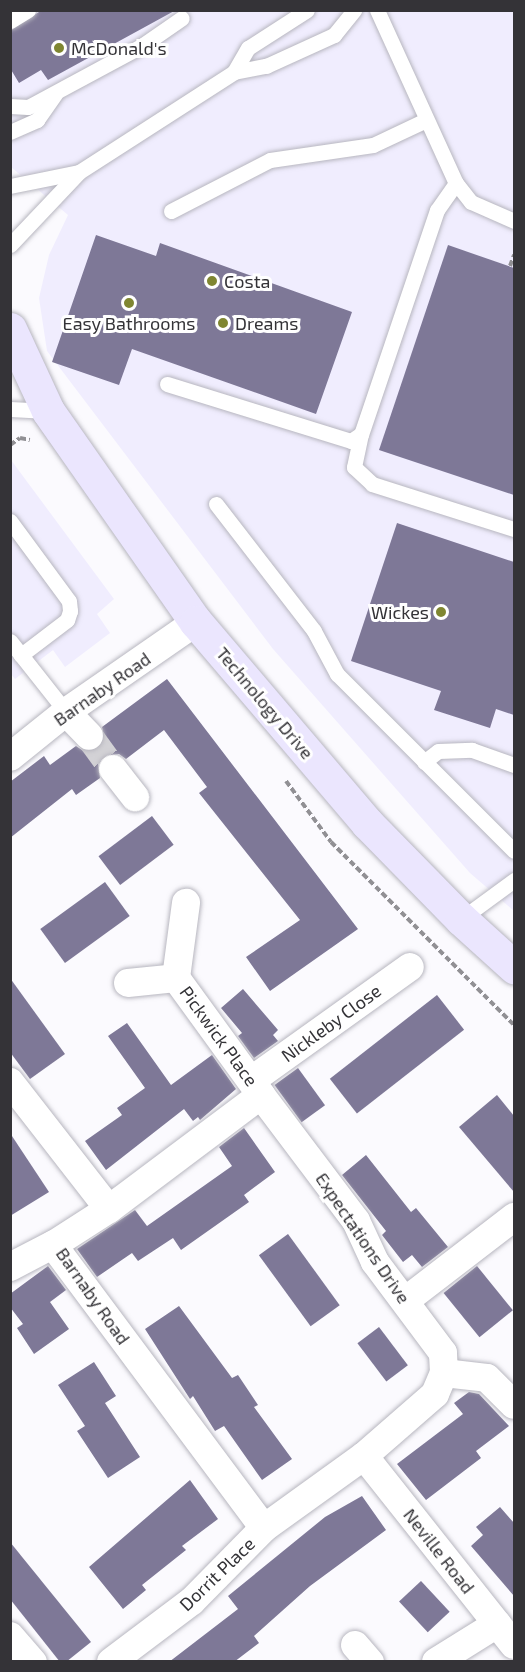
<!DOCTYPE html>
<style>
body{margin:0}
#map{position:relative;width:525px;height:1672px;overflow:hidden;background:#fbfafe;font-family:"Exo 2",sans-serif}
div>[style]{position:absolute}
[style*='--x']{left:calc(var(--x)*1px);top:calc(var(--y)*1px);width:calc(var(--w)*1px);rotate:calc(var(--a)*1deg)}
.built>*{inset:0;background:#f0edfe}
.building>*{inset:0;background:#7e7897;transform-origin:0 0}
.street-tunnel>*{height:28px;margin-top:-14px;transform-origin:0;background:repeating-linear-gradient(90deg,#d3d2d6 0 28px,transparent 0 42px)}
.path>*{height:4px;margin-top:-2px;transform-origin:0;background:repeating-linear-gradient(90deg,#919094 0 6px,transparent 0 9px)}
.roads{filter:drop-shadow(0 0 2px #b7b6bf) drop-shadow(0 0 2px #b7b6bf)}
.lane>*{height:15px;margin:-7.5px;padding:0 7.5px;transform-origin:7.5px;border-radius:7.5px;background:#fff}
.street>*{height:28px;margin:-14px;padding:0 14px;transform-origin:14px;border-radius:14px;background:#fff}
.secondary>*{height:33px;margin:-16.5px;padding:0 16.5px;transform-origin:16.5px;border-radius:16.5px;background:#ebe6fe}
.dots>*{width:16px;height:16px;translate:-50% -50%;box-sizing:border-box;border:3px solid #fff;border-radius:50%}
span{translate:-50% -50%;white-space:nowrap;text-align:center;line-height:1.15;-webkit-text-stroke:6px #fff;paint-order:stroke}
.poi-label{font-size:18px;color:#343337}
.left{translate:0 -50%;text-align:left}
.right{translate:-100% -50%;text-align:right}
.street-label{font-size:18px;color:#343337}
.frame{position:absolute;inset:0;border:12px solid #343337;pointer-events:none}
</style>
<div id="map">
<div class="built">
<div style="clip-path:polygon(10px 11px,514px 11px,514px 911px,470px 873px,273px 649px,47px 351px,39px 298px,49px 255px,68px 215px,11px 167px)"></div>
<div style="clip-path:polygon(11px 460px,114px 599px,97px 614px,110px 633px,65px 667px,53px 650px,15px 679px,11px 674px)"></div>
</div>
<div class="building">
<div style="clip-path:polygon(42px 10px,176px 10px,48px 80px,41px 70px,19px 83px,10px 68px,10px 31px)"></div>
<div style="clip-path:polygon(96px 235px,156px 256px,160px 243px,352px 312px,316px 414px,132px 349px,119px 385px,52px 362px)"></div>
<div style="clip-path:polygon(448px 245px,514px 268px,514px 495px,379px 450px)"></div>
<div style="clip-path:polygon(397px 523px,514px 562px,514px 715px,496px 709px,490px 728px,434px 710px,441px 691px,351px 661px)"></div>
<div style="clip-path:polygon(167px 679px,358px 929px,270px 991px,246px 957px,300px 920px,199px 793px,207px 787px,164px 730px,126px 759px,119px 754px,103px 756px,98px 763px,100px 778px,76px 795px,72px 789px,10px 838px,10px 782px,44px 756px,50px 765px,76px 746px,85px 752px,100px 748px,105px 740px,102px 727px)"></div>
<div style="left:152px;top:816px;width:36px;height:67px;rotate:53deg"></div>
<div style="left:105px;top:882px;width:42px;height:80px;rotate:54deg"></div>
<div style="clip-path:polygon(10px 978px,65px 1054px,30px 1079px,10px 1052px)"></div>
<div style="clip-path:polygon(243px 989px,278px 1030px,273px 1035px,278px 1041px,254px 1058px,238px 1036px,242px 1033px,221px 1008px)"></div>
<div style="left:437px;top:995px;width:44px;height:136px;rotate:52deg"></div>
<div style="clip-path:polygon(127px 1023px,171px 1085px,212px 1055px,236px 1089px,200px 1120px,198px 1117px,193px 1121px,184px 1109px,106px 1170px,85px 1141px,122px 1115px,117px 1108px,145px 1088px,108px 1036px)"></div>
<div style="left:298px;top:1068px;width:46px;height:29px;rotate:54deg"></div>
<div style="clip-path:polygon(497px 1095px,514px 1116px,514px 1192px,459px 1127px)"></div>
<div style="clip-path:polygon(244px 1128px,275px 1172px,244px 1195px,249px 1202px,181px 1250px,173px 1238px,138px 1261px,132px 1253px,97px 1277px,77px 1249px,135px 1210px,147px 1226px,232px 1166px,219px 1147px)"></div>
<div style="clip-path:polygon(10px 1133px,49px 1192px,10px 1216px)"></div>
<div style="clip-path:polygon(366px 1155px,411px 1212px,416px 1208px,448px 1247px,422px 1267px,412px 1255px,403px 1262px,382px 1235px,386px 1231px,342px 1175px)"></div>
<div style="left:288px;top:1234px;width:88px;height:36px;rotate:54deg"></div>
<div style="clip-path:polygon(48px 1266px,66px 1290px,50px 1302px,69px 1329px,34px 1354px,17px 1328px,23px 1324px,10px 1307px,10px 1294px)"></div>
<div style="left:477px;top:1266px;width:57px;height:43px;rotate:51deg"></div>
<div style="clip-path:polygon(179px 1306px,232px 1378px,238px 1375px,258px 1405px,254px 1407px,292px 1459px,262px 1480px,224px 1426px,215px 1431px,193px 1396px,190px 1399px,145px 1329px)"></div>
<div style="left:379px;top:1327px;width:48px;height:27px;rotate:53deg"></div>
<div style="clip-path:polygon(94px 1362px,116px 1396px,105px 1403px,140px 1457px,108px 1478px,77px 1431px,85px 1426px,58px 1385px)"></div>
<div style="clip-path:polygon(469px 1392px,479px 1394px,509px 1426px,476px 1451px,481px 1458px,426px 1500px,397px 1464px,463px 1414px,454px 1403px)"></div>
<div style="clip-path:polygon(190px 1480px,218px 1519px,182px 1546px,186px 1550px,142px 1585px,146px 1590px,123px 1609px,89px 1567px)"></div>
<div style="clip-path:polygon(362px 1496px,386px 1530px,310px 1586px,254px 1636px,259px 1643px,234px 1662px,169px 1662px,238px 1609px,228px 1596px,325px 1517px)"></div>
<div style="clip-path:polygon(500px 1507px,514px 1523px,514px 1596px,471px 1546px,483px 1535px,476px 1527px)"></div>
<div style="clip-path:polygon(10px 1542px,91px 1642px,66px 1662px,60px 1662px,10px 1599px)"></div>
<div style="left:421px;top:1581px;width:42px;height:30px;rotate:47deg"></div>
</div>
<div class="street-tunnel">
<div style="--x:89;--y:736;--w:41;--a:54"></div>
</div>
<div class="path">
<div style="--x:510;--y:266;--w:12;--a:-70"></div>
<div style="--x:10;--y:445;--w:12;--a:-35"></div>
<div style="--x:20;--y:438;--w:10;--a:11"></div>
<div style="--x:286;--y:781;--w:76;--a:53.6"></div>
<div style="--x:331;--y:842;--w:259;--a:45"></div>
</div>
<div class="roads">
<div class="lane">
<div style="--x:377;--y:10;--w:190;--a:65.5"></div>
<div style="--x:456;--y:183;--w:24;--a:52"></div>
<div style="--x:471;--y:202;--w:47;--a:23.8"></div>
<div style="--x:10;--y:21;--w:21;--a:-31"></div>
<div style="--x:234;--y:72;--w:28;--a:-60"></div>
<div style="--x:248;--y:48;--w:70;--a:-32.8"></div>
<div style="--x:10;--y:106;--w:18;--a:3"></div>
<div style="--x:28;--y:107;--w:131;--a:-28.3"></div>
<div style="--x:143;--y:45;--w:47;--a:-34.7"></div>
<div style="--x:10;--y:132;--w:30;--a:-24"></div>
<div style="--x:37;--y:120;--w:32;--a:-55"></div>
<div style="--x:456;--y:183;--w:33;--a:125"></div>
<div style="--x:437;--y:210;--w:237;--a:108.7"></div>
<div style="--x:361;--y:434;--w:34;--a:102"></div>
<div style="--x:354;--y:467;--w:25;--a:43"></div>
<div style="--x:372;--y:484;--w:149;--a:17.6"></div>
<div style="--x:10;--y:186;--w:70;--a:-11.5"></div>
<div style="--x:171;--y:211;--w:111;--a:-27.3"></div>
<div style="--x:270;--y:160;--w:104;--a:-8.3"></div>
<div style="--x:373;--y:145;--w:56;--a:-25.2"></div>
<div style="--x:10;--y:245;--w:100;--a:-46.6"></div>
<div style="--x:79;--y:172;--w:184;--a:-32.8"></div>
<div style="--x:234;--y:72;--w:33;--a:-11"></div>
<div style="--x:266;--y:66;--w:75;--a:-24.5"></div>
<div style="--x:334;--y:35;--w:32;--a:-51"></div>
<div style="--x:167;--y:384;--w:193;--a:17.2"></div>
<div style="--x:351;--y:441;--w:12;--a:-35"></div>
<div style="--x:10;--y:409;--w:38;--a:3"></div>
<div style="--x:216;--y:504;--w:160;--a:52.3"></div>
<div style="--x:314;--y:631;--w:49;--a:61.9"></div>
<div style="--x:337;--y:674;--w:250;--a:45"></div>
<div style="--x:10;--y:521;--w:99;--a:53.6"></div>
<div style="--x:69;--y:601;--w:10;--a:84"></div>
<div style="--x:70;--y:611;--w:9;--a:108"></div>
<div style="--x:67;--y:620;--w:58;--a:142.7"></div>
<div style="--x:10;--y:641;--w:90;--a:51.7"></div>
<div style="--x:424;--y:762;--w:18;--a:-38"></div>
<div style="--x:438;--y:751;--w:34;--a:-2"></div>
<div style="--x:472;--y:750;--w:45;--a:19.7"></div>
<div style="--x:461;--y:919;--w:66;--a:-36.3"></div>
</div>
<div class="street">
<div style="--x:66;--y:712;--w:33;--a:46"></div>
<div style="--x:10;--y:757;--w:72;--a:-38.8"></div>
<div style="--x:66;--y:712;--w:158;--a:-34.7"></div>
<div style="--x:113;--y:769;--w:36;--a:52"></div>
<div style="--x:176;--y:978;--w:145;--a:54"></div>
<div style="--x:128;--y:983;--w:48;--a:-5.9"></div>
<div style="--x:176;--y:978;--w:76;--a:-82.4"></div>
<div style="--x:252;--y:1080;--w:194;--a:-35.6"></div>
<div style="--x:10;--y:1082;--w:161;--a:52.1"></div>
<div style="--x:10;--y:1267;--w:50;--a:-27.6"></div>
<div style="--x:405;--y:1301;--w:138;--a:-37.6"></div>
<div style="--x:444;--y:1373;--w:43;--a:6.6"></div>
<div style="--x:487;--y:1378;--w:38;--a:45"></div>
<div style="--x:364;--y:1456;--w:241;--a:51.6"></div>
<div style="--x:10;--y:1636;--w:35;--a:49"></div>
<div style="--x:355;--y:1645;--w:23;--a:49"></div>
<div style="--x:111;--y:1662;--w:101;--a:-37"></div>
<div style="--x:192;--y:1601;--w:103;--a:-45.4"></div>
<div style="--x:264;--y:1528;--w:123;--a:-35.8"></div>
<div style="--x:364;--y:1456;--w:94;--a:-41.1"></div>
<div style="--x:435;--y:1394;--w:23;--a:-67"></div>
<div style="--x:444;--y:1373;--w:20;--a:-93"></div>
<div style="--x:443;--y:1353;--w:114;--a:-126.8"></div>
<div style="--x:375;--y:1262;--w:45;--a:-114.9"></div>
<div style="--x:356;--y:1221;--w:158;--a:-127"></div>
<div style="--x:261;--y:1095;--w:190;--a:143.1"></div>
<div style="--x:109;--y:1209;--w:67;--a:147.3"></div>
<div style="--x:53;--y:1245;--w:353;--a:53.3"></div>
<div style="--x:436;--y:1662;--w:72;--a:-31.9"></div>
</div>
<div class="secondary">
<div style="--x:10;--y:329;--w:90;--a:65.1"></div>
<div style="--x:48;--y:411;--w:258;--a:55"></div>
<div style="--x:196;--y:622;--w:264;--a:49.6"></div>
<div style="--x:367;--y:823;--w:134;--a:45.6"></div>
<div style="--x:461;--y:919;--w:72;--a:42.2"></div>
</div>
</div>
<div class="dots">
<div style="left:59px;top:48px;background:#7f8631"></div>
<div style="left:212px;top:281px;background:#7f8631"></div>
<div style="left:129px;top:303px;background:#7f8631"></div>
<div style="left:223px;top:323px;background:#7f8631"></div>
<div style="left:441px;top:612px;background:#7f8631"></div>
</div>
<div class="poi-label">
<span class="left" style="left:71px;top:48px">McDonald's</span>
<span class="left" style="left:224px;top:281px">Costa</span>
<span style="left:129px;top:323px">Easy Bathrooms</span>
<span class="left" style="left:235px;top:323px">Dreams</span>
<span class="right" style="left:429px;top:612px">Wickes</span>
</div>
<div class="street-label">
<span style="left:102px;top:689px;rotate:-35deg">Barnaby Road</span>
<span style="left:265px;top:703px;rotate:50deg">Technology Drive</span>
<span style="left:331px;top:1023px;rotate:-36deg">Nickleby Close</span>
<span style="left:219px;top:1036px;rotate:54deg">Pickwick Place</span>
<span style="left:363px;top:1238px;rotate:56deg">Expectations Drive</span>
<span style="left:93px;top:1296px;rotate:55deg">Barnaby Road</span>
<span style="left:439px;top:1551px;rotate:52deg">Neville Road</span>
<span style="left:217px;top:1574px;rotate:-44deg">Dorrit Place</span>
</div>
<div class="frame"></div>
</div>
